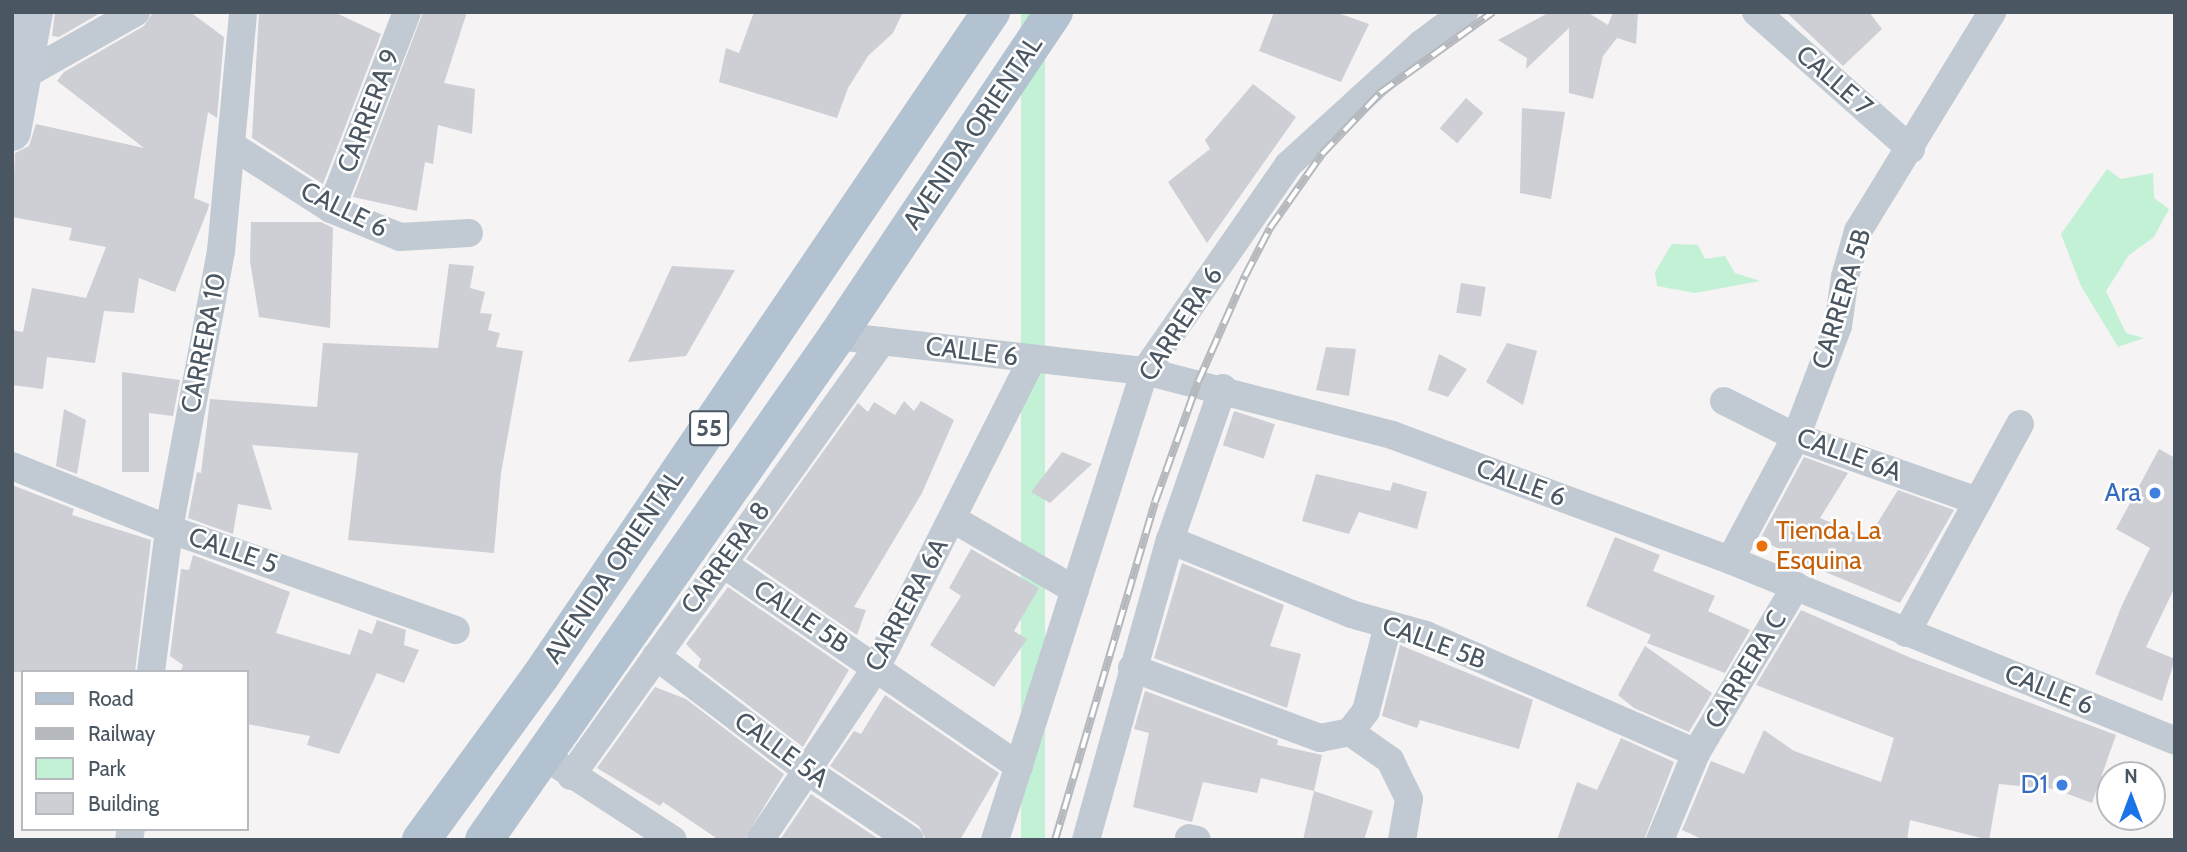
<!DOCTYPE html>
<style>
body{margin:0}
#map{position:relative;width:2187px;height:852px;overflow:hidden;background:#f5f3f3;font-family:Cabin,sans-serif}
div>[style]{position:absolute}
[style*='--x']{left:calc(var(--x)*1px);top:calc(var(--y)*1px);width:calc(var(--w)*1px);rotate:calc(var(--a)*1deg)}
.green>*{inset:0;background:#c3f1d5;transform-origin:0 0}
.building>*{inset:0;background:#cdcfd5;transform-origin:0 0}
.minor>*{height:28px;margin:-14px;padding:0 14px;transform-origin:14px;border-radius:14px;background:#c1cad2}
.secondary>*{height:38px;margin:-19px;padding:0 19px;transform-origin:19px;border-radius:19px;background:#c1cbd6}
.primary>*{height:38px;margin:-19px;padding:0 19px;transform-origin:19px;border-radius:19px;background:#b3c2d1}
.rail>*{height:8px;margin-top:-4px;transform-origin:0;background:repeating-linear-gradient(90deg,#fff 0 16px,#b5b8bd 0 32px);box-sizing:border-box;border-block:2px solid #b5b8bd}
.dots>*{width:19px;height:19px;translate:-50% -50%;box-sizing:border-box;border:4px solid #fff;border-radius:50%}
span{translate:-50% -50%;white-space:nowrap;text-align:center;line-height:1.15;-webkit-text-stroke:5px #fff;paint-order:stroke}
.shield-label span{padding:2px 5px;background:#fff;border:2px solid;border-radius:5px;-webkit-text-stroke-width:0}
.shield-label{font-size:24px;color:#4a5661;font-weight:700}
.street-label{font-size:26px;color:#4a5661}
.shop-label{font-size:26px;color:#366cbe}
.right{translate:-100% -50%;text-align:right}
.food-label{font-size:26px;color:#c56008}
.left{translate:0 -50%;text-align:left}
.frame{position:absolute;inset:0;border:14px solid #4a5661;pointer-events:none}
.legend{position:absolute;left:21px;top:670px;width:228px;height:161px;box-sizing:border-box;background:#fff;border:2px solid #b7bbc0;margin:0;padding:9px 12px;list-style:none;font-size:21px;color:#4a5661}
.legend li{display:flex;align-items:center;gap:14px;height:35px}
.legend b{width:35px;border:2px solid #b7bbc0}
.north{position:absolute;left:2096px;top:761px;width:70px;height:70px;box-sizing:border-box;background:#fff;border:2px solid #b7bbc0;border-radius:50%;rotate:0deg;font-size:19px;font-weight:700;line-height:28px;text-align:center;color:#4a5661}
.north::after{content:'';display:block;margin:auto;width:24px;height:32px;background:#1a73e8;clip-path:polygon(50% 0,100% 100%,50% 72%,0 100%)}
</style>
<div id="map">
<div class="green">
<div style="left:1021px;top:12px;width:24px;height:1004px"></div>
<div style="clip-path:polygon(2107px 169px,2121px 179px,2153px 173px,2154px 198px,2169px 209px,2154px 237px,2129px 255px,2106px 291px,2126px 333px,2144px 338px,2118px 347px,2081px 286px,2061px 234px)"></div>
<div style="clip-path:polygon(1672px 244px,1698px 245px,1705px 259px,1725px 256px,1735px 273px,1760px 281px,1695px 293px,1657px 286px,1655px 272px)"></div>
</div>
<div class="building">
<div style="clip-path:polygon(55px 12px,102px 12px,59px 37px,52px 36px)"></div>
<div style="clip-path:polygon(153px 12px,190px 12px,224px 37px,217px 118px,208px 112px,194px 198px,209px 204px,208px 209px,175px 292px,139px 278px,134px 313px,104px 311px,95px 363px,47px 357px,43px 389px,12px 385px,12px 330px,23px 332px,32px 288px,86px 298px,106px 247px,69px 240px,72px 228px,12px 217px,15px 153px,29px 146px,36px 124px,144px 148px,57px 81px,64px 72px,144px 26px)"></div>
<div style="clip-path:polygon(259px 12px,334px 12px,381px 34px,323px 184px,252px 138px)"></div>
<div style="clip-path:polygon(423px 12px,467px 12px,444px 83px,475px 89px,472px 134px,438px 125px,433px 164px,425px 162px,417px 211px,353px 197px)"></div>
<div style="clip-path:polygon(754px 12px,903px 12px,893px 33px,868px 56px,848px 88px,837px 118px,719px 82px,726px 48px,739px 53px)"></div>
<div style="clip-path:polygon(1274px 12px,1335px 12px,1369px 24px,1341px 82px,1259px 51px)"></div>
<div style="clip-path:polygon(1550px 12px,1587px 12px,1608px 25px,1613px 12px,1638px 12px,1636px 44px,1617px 38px,1603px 56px,1593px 99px,1569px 93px,1569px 28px,1526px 69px,1527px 58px,1498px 40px)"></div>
<div style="clip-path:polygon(1786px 12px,1869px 12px,1882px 29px,1843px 66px)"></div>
<div style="clip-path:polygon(1253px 84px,1296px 117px,1207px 243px,1168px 182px,1210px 149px,1205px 140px)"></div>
<div style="left:1466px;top:98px;width:23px;height:40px;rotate:41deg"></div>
<div style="clip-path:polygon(1522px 108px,1565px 112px,1551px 199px,1520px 193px)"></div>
<div style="clip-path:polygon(251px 222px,321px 222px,333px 228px,330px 328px,259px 317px,250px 261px)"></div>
<div style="clip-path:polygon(449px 264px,474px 266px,470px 288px,485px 292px,480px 313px,492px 314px,488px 330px,500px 333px,496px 347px,523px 351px,501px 473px,494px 553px,348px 540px,358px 453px,252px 445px,272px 510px,238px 504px,233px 534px,188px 518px,197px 472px,201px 473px,210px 399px,317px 407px,323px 343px,438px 348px)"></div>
<div style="clip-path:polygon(672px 266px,735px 270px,686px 356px,628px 362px)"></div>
<div style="left:1461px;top:283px;width:25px;height:30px;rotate:9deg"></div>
<div style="clip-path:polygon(1507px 343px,1537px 351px,1523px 405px,1486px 382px)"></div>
<div style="clip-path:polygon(1326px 347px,1356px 349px,1349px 396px,1316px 390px)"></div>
<div style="clip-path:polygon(1439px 354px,1467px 369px,1448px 397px,1428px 390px)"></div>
<div style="clip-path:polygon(122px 372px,180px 380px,173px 416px,149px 413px,149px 472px,122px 472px)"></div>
<div style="clip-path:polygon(904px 401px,914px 411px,921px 401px,954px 420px,922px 493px,854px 607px,866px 610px,857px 635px,746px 559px,858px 403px,868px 412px,874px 402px,895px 415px)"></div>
<div style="clip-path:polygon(64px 409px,86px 420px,77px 474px,56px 466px)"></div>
<div style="left:1234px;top:411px;width:43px;height:36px;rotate:18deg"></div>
<div style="clip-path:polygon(2159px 449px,2175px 458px,2175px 587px,2146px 647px,2175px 659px,2162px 701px,2095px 674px,2122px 605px,2150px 548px,2116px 529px)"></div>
<div style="clip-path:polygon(1062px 452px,1092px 464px,1050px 503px,1031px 492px)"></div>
<div style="clip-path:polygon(1804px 457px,1848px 473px,1820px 518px,1868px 538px,1898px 490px,1954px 510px,1900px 603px,1811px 566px,1760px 539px)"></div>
<div style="clip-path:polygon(1316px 474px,1390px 491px,1393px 482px,1427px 492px,1417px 529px,1359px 512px,1349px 534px,1302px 521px)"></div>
<div style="clip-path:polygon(12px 485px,74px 509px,72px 515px,151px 540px,135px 672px,12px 672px)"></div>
<div style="clip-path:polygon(1615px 537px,1660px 555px,1653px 571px,1715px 596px,1708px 611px,1750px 630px,1725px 673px,1647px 643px,1651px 635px,1586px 606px)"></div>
<div style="clip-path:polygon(971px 549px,1039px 588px,1014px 631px,1027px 639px,994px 687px,930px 645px,961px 596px,949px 588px)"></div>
<div style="clip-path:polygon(193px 555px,290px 592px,276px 633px,350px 655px,359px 629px,372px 634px,377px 620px,406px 630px,404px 645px,419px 650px,404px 683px,377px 673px,339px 754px,307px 745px,310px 736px,247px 724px,247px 672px,181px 672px,183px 665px,170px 656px,181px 569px,189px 570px)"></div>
<div style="clip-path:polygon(1182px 563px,1284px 605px,1270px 646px,1301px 654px,1287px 708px,1154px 658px)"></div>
<div style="clip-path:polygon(728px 587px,849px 670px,803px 747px,698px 667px,701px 659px,686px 644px)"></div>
<div style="clip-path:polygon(1801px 610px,1911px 658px,2116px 735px,2092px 803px,2054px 789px,1999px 784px,1989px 840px,1910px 820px,1907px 840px,1704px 840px,1682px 830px,1711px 761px,1744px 774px,1764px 730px,1794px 751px,1881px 782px,1894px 738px,1756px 685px)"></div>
<div style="clip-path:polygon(1400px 645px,1533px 700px,1519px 749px,1420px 720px,1417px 728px,1382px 716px)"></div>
<div style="clip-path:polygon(1645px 646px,1712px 693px,1689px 732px,1634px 708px,1618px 695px)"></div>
<div style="clip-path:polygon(655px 687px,686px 699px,784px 774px,744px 840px,719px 840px,663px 802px,660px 806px,597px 768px)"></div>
<div style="clip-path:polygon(1145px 691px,1278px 740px,1277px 745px,1322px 755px,1314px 791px,1261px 778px,1257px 793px,1203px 782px,1192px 822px,1133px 807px,1149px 733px,1134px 729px)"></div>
<div style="clip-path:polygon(885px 695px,999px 773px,960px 840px,926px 840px,919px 826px,830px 766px,854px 731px,861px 734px)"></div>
<div style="clip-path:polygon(1621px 738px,1674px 762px,1644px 840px,1557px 840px,1577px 782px,1597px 790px)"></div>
<div style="clip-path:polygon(1314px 791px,1373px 811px,1364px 840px,1303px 840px)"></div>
<div style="clip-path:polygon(811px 794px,880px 840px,780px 840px)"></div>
</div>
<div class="minor">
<div style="--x:1756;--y:12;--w:207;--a:41.5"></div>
<div style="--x:23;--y:76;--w:130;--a:-29.5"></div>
<div style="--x:231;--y:145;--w:119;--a:32.6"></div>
<div style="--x:331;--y:209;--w:74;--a:22.1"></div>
<div style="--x:400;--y:237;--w:69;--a:-3.3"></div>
<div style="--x:331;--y:209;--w:211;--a:-68.9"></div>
<div style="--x:837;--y:336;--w:310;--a:6.5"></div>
<div style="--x:1145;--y:371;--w:255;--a:14.5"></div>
<div style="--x:1392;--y:435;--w:360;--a:20.3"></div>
<div style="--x:1730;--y:560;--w:480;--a:22.1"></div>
<div style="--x:1724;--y:401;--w:80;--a:26.6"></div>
<div style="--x:1796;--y:437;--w:193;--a:19.4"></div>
<div style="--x:12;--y:466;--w:169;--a:21.9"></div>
<div style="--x:169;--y:529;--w:304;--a:19.4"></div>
<div style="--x:953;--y:519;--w:141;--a:30.2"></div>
<div style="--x:1170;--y:540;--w:196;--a:22.2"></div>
<div style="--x:1351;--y:614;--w:78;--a:15.6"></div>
<div style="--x:1426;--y:635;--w:295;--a:23.6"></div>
<div style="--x:1730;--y:560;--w:140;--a:-61.8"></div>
<div style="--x:1796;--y:437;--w:119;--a:-69.3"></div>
<div style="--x:1838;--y:326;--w:49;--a:-81.9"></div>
<div style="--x:1845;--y:277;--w:48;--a:-74.2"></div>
<div style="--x:1858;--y:231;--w:257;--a:-58.5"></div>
<div style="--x:722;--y:563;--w:360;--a:34.4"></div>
<div style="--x:1906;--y:633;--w:238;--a:-61.4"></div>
<div style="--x:656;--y:656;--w:188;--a:37.2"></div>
<div style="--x:806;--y:770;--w:125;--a:33.9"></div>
<div style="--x:1132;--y:668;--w:201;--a:20.4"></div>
<div style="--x:1320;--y:738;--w:31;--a:-11"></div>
<div style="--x:151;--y:672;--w:144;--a:-82.8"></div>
<div style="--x:169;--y:529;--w:283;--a:-79.4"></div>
<div style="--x:221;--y:251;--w:240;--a:-84.7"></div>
<div style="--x:1350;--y:732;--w:49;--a:35"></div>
<div style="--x:1390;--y:760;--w:43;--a:64"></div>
<div style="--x:1409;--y:799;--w:42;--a:99.7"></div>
<div style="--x:1350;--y:732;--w:26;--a:-53"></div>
<div style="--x:1366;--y:711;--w:89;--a:-75.7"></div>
<div style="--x:558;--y:765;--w:137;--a:33.1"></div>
<div style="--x:571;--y:776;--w:535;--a:-54.44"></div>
<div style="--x:1189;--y:838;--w:8;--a:14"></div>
<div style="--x:129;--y:840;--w:11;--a:-80"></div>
<div style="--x:760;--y:840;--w:207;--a:-56"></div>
<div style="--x:876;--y:668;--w:346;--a:-63.2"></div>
<div style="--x:995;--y:840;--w:492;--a:-72.3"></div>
<div style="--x:1145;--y:371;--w:251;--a:-55.2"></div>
<div style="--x:1288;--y:165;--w:180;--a:-42.3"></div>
<div style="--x:1421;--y:44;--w:54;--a:-36.7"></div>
<div style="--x:1086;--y:840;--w:312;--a:-74.4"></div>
<div style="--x:1170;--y:540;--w:161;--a:-70.8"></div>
<div style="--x:1660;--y:840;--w:94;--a:-67.5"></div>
<div style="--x:1696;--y:753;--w:195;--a:-59.1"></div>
</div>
<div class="secondary">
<div style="--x:12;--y:132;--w:122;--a:-79.6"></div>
</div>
<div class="primary">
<div style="--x:421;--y:840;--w:202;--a:-53.9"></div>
<div style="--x:540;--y:677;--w:804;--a:-55.86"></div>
<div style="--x:484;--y:840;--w:615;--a:-54.99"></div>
<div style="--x:837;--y:336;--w:390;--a:-56.2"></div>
</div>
<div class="rail">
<div style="--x:1055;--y:840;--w:352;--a:-73.5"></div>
<div style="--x:1155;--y:502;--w:127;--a:-70.3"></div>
<div style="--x:1198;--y:382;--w:116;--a:-66.1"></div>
<div style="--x:1245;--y:276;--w:54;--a:-62.5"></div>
<div style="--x:1270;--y:228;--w:90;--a:-54.9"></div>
<div style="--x:1322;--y:154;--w:84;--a:-46.4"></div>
<div style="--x:1380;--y:93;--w:139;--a:-35.6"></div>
</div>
<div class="dots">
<div style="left:2155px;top:493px;background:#3f7fe0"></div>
<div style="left:1762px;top:546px;background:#e8710a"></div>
<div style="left:2062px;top:785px;background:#3f7fe0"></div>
</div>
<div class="shield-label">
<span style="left:709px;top:428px">55</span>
</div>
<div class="street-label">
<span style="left:1834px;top:81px;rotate:41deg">CALLE 7</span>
<span style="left:369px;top:111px;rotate:-69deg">CARRERA 9</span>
<span style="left:973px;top:133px;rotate:-56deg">AVENIDA ORIENTAL</span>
<span style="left:344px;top:210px;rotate:26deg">CALLE 6</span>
<span style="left:1842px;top:299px;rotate:-73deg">CARRERA 5B</span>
<span style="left:1181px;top:324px;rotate:-57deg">CARRERA 6</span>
<span style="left:204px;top:343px;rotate:-79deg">CARRERA 10</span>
<span style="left:972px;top:352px;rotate:7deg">CALLE 6</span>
<span style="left:1849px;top:455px;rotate:20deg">CALLE 6A</span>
<span style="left:1521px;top:483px;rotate:20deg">CALLE 6</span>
<span style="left:233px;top:551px;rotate:19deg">CALLE 5</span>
<span style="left:726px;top:558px;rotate:-54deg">CARRERA 8</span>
<span style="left:614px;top:567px;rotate:-56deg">AVENIDA ORIENTAL</span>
<span style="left:907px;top:605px;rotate:-62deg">CARRERA 6A</span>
<span style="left:801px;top:617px;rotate:34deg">CALLE 5B</span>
<span style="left:1434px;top:643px;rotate:20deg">CALLE 5B</span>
<span style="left:1746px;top:670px;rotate:-59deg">CARRERA C</span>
<span style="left:2049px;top:690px;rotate:22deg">CALLE 6</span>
<span style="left:781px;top:750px;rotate:36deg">CALLE 5A</span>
</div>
<div class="shop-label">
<span class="right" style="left:2141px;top:493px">Ara</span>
<span class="right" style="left:2048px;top:785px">D1</span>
</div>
<div class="food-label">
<span class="left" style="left:1776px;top:546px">Tienda La<br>Esquina</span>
</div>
<div class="frame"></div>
<ul class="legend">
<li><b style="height:9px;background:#b3c2d1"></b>Road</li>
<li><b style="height:9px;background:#b5b8bd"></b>Railway</li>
<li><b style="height:19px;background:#c3f1d5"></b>Park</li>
<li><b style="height:19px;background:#cdcfd5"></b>Building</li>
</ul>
<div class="north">N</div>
</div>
